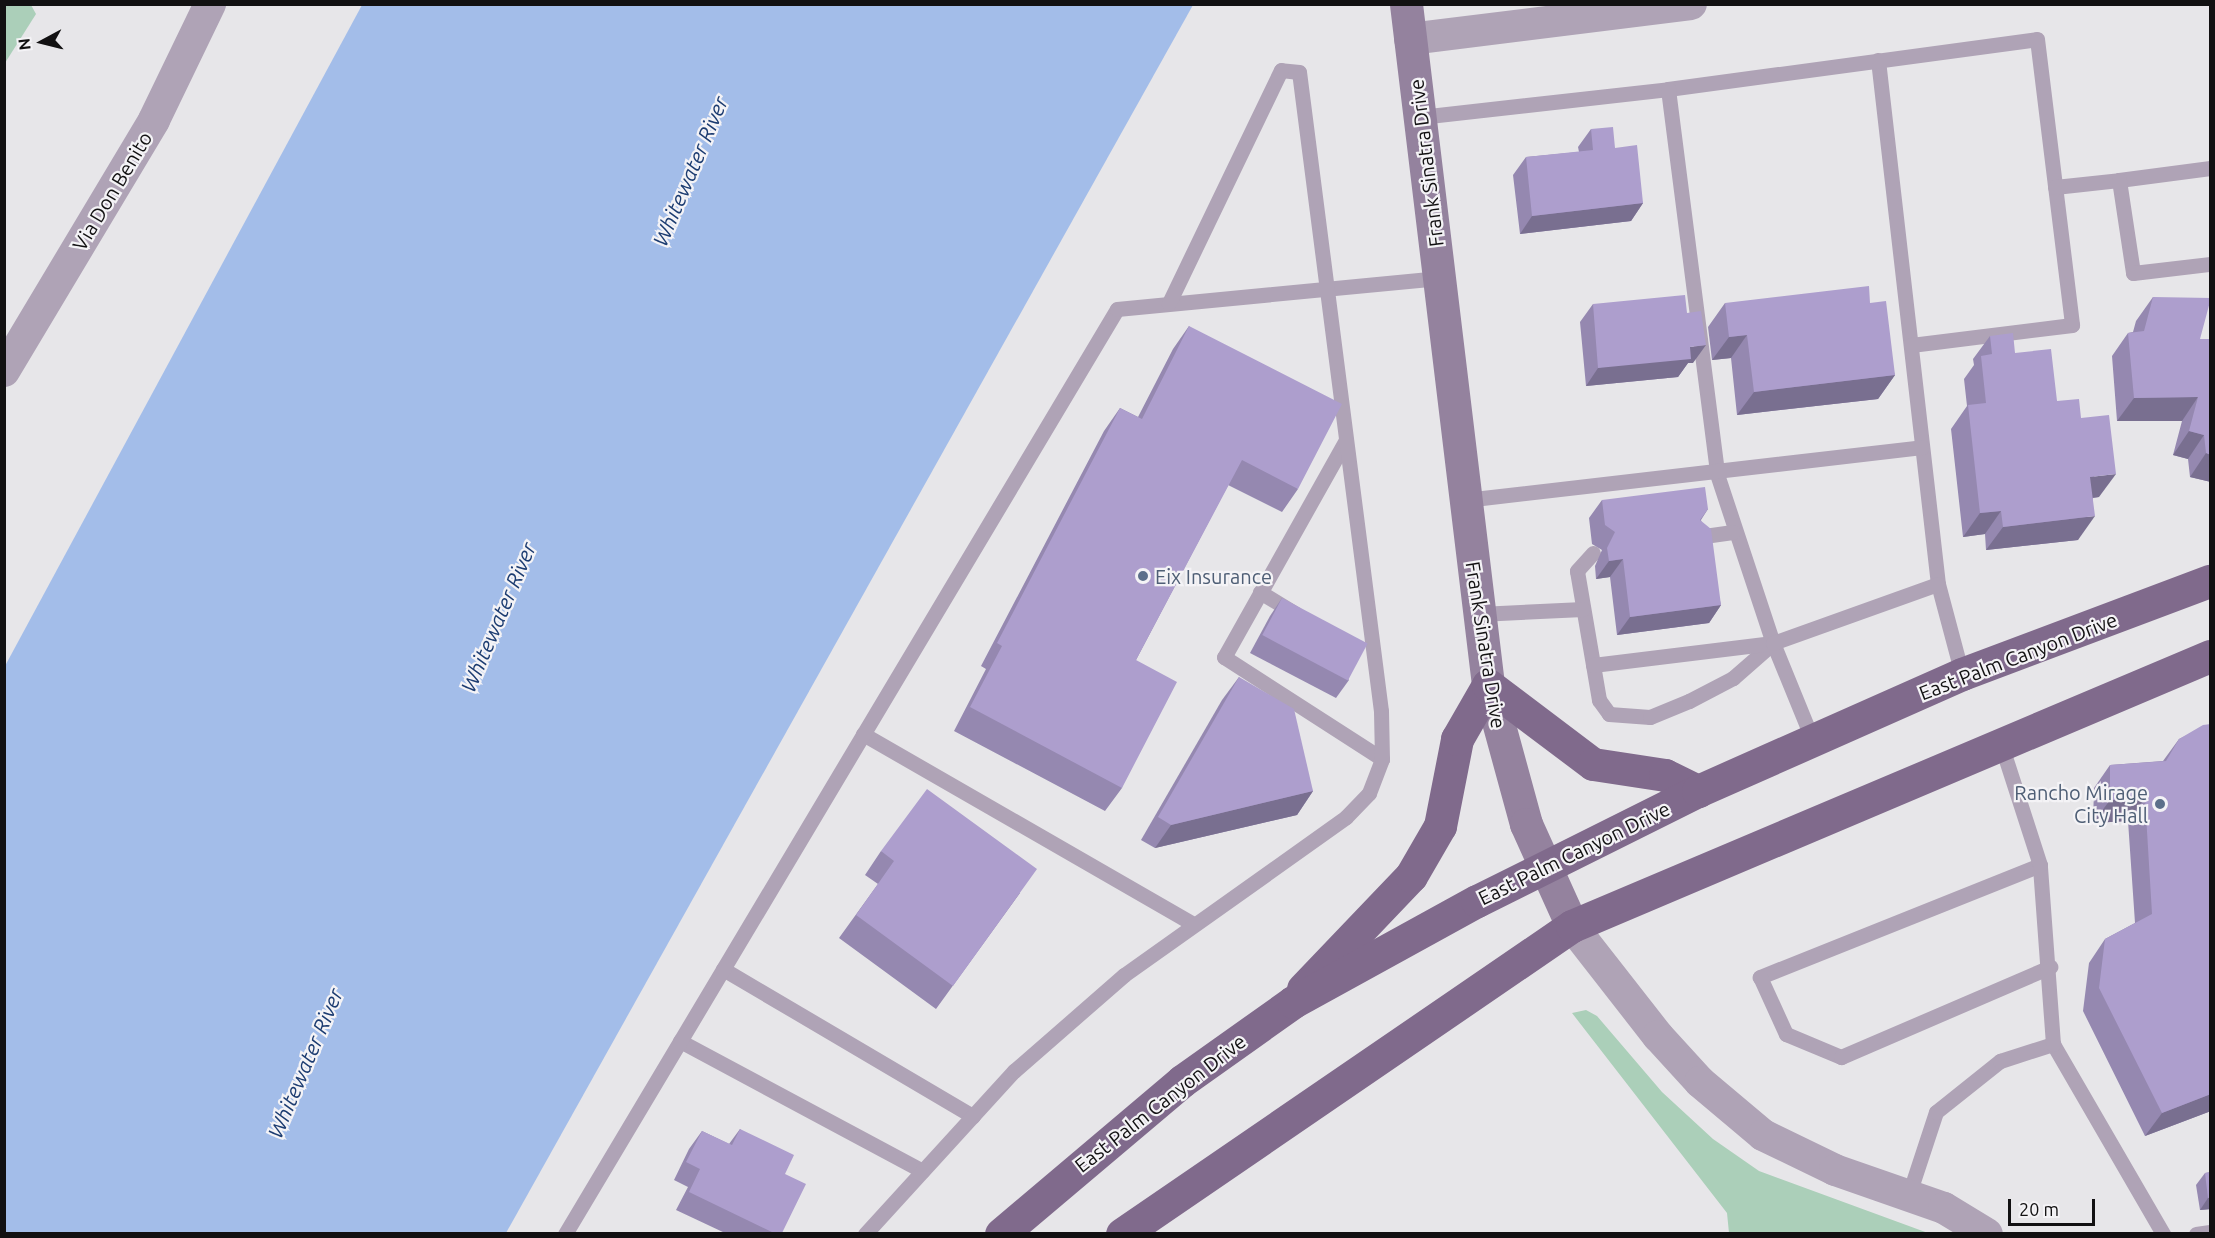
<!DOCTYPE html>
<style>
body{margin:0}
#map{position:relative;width:2215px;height:1238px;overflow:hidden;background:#e7e6e9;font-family:Ubuntu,sans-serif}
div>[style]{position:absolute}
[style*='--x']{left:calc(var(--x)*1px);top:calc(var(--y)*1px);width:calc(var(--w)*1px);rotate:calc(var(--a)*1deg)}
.green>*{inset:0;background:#abcfb9}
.water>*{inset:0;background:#a3bde9}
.lane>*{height:15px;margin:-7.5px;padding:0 7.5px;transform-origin:7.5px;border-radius:7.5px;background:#afa3b6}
.street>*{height:32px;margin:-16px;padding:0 16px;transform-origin:16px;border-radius:16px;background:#afa3b6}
.secondary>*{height:33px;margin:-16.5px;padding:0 16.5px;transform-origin:16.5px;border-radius:16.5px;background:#94829e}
.primary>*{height:33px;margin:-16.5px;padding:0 16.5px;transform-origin:16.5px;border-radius:16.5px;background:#806a8c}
.wall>*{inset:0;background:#9588b0}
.shaded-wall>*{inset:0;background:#796f90}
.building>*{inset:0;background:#ad9ecd;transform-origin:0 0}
.dots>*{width:16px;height:16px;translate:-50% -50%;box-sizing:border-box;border:3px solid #f4f3f6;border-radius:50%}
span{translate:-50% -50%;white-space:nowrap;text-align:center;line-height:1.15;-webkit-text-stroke:4.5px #f4f3f6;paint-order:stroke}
.street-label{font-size:20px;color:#121112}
.service-label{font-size:20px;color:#4e5e75}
.left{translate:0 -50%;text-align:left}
.right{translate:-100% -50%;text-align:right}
.water-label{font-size:21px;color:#1c3c71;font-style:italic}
.frame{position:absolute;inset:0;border:6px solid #121112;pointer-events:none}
.north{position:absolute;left:12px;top:12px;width:60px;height:60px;-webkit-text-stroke:4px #f4f3f6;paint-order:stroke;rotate:263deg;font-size:16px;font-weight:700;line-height:24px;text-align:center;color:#121112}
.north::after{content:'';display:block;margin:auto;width:21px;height:27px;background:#121112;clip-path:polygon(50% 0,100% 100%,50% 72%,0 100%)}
.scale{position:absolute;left:2008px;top:1199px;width:87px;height:27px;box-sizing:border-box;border:3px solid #121112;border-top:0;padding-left:8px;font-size:18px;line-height:21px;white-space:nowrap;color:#121112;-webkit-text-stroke:4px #f4f3f6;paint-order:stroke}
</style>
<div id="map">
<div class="green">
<div style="clip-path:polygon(5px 4px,31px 5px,36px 14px,5px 63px)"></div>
<div style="clip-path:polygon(1586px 1010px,1597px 1016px,1662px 1092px,1713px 1139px,1759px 1171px,1928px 1233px,1729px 1233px,1727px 1213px,1572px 1013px)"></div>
</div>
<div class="water">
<div style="clip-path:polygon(362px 5px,1193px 5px,506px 1233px,5px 1233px,5px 666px)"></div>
</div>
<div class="lane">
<div style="--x:1878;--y:60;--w:527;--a:83.47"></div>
<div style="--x:1938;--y:584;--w:93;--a:75.1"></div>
<div style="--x:1668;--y:89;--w:372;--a:-7.7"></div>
<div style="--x:2037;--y:39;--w:288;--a:83"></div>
<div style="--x:2072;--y:325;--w:162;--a:172.9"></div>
<div style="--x:1420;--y:117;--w:250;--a:-6.4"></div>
<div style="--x:1668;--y:89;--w:388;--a:82.7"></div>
<div style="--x:1717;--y:474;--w:178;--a:71.7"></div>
<div style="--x:2119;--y:180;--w:92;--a:-7.5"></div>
<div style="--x:2055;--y:187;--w:64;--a:-6.2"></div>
<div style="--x:2119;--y:180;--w:94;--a:81.4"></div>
<div style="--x:2133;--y:273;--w:78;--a:-6.7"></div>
<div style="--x:1346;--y:440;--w:249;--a:119.3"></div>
<div style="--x:1224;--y:657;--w:188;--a:32.8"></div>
<div style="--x:1465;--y:500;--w:460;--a:-6.6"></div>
<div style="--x:1697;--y:537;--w:36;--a:-8"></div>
<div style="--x:1593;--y:553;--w:24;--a:132"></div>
<div style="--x:1577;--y:571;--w:131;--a:80.3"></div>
<div style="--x:1599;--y:700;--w:17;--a:54"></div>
<div style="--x:1609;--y:714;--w:41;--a:4.2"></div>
<div style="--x:1650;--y:717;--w:42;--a:-22.3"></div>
<div style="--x:1689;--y:701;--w:50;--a:-27.6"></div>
<div style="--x:1733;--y:678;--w:53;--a:-41.2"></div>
<div style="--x:1260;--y:592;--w:42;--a:31.4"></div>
<div style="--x:1479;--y:614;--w:104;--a:-2.8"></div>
<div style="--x:1593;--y:665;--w:181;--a:-7"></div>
<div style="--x:863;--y:734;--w:381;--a:29.9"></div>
<div style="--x:1813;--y:741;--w:106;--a:-112.2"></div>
<div style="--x:1773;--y:643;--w:175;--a:-19.7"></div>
<div style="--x:2040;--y:865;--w:302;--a:158.2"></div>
<div style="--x:1760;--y:977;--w:63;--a:65.5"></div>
<div style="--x:1786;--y:1034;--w:60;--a:22.7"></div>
<div style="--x:1841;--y:1057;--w:228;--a:-23.3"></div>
<div style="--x:723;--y:969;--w:290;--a:30.5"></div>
<div style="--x:680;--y:1041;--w:275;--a:28.2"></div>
<div style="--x:2053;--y:1044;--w:220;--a:59.9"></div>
<div style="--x:1909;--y:1194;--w:86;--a:-71.8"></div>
<div style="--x:1936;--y:1112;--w:82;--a:-38.6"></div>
<div style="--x:2000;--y:1061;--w:56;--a:-17.8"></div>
<div style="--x:2053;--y:1044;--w:179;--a:-94.2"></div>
<div style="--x:2040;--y:865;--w:130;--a:-107.9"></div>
<div style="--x:565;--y:1234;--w:1077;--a:-59.17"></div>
<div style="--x:1117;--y:309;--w:324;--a:-5.5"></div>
<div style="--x:865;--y:1234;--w:221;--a:-47.6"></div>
<div style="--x:1014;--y:1071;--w:146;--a:-41.1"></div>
<div style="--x:1124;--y:975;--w:272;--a:-35.4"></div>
<div style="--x:1346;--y:817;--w:33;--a:-46"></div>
<div style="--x:1369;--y:793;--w:36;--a:-69"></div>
<div style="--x:1382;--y:759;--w:48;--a:-91.2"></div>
<div style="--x:1381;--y:711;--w:644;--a:-97.31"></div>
<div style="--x:1299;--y:72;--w:18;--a:-174"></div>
<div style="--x:1281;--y:70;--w:259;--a:115.7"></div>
<div style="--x:2196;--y:1234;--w:14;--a:-8"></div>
</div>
<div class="street">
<div style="--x:1410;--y:39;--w:283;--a:-7.1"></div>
<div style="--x:4;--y:371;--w:292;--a:-59.1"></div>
<div style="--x:154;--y:120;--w:129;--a:-64.2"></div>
<div style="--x:1572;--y:926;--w:140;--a:52"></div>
<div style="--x:1658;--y:1036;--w:62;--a:47.6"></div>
<div style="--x:1700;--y:1082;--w:82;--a:40.1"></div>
<div style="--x:1763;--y:1135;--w:80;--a:25.9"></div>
<div style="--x:1835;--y:1170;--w:115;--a:19.2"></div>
<div style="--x:1944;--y:1208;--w:50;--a:31.2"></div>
</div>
<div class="secondary">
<div style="--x:1406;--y:4;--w:686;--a:83.13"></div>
<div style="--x:1488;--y:685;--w:144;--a:74.7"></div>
<div style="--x:1526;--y:824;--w:112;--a:65.7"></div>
</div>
<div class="primary">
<div style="--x:1303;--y:989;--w:156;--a:-46.3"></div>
<div style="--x:1411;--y:876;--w:58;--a:-59.9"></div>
<div style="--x:1440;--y:826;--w:89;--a:-78.9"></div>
<div style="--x:1457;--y:739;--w:62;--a:-60.1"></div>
<div style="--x:1488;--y:685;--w:131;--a:37"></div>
<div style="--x:1593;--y:764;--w:73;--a:8.7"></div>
<div style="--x:1665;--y:775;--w:37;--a:26"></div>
<div style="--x:1001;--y:1234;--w:237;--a:-40.2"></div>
<div style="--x:1182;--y:1081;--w:136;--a:-35.4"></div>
<div style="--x:1293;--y:1002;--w:210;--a:-28.8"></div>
<div style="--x:1477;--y:901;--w:247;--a:-26.5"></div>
<div style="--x:1698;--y:791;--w:289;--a:-23.9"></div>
<div style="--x:1962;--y:674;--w:265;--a:-20.6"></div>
<div style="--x:1122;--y:1234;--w:545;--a:-34.39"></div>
<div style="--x:1572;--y:926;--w:693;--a:-22.94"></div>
</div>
<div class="wall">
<div style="clip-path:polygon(1591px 129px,1615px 148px,1643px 203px,1631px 221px,1520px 234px,1513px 175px,1526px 157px,1579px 152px,1578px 147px)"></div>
<div style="clip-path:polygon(2153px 297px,2200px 339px,2211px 482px,2190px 477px,2188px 459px,2173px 455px,2182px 421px,2117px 421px,2112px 356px,2128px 333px,2133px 332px,2136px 321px)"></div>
<div style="clip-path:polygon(1725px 303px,1870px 303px,1895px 375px,1878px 399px,1737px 415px,1731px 358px,1712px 360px,1708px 327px)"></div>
<div style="clip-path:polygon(1593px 304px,1693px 363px,1688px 363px,1678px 377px,1586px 386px,1580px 322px)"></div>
<div style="clip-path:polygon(1189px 326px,1298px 489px,1282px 512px,1228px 485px,1136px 660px,1122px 788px,1105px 811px,954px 731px,986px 669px,981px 666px,1104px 431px,1120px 408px,1138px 417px,1173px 349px)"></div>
<div style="clip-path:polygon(1990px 336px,2015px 353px,2057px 401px,2081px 418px,2099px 497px,2093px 498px,2078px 540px,1986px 550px,1985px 534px,1963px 537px,1951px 429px,1967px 406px,1964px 379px,1974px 365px,1973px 359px)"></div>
<div style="clip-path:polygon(1602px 500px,1708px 509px,1701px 520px,1721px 605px,1709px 623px,1617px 635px,1610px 577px,1596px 579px,1595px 566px,1602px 550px,1592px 544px,1589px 518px)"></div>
<div style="clip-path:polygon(1282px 598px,1349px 680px,1336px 698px,1250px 653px,1270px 616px)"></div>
<div style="clip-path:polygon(1239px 677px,1313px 791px,1297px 815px,1155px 848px,1141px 840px,1222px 700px)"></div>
<div style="clip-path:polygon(2211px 724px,2211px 1111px,2145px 1136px,2083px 1011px,2089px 963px,2105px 939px,2135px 923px,2128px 821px,2093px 823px,2094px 788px,2110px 765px,2163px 761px,2179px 739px)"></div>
<div style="clip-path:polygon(881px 851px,1020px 893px,936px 1009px,839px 938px,878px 884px,865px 875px)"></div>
<div style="clip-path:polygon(740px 1129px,785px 1174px,782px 1233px,725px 1233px,676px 1210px,688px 1187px,674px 1180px,689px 1149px,702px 1131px,729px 1144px)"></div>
<div style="clip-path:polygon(2211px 1172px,2211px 1209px,2200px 1210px,2196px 1185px,2205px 1173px)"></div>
</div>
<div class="shaded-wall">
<div style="clip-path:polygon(1643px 203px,1631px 221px,1520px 234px,1532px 216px)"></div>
<div style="clip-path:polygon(1747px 335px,1731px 358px,1712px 360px,1729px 337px)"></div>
<div style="clip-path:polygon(1706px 345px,1693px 363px,1688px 363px,1678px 377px,1586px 386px,1598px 368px,1690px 347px)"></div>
<div style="clip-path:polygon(1895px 375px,1878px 399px,1737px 415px,1754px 392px)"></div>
<div style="clip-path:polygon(2198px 397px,2182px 421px,2117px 421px,2134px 398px)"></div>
<div style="clip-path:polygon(2189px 431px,2204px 435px,2188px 459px,2173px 455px)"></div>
<div style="clip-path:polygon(2206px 453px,2211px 455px,2211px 482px,2190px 477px)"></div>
<div style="clip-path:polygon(2116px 474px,2099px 497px,2074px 500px,2090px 477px)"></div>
<div style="clip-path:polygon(2001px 511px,1985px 534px,1963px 537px,1980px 513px)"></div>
<div style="clip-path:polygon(2095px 516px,2078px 540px,1986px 550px,2003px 527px)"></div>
<div style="clip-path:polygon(1623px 559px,1610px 577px,1596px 579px,1609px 561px)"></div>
<div style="clip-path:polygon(1721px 605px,1709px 623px,1617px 635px,1630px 617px)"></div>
<div style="clip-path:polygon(1313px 791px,1297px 815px,1155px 848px,1171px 825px)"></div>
<div style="clip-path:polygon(2145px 798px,2128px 821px,2093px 823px,2110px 800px)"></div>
<div style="clip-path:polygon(2211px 1094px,2211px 1111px,2145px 1136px,2162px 1113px)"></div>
<div style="clip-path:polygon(2211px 1197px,2211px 1209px,2200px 1210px,2208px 1198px)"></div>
</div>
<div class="building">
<div style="clip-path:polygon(1613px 127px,1615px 148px,1637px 145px,1643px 203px,1532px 216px,1526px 157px,1593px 150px,1591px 129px)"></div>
<div style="clip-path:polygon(1869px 286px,1870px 303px,1886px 301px,1895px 375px,1754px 392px,1747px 335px,1729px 337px,1725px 303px)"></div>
<div style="clip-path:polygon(1685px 295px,1687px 313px,1701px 311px,1706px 345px,1690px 347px,1691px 359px,1598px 368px,1593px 304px)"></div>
<div style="clip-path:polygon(2153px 297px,2211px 298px,2200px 339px,2211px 339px,2211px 455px,2206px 453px,2204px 435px,2189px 431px,2198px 397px,2134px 398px,2128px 333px,2144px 331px)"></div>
<div style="clip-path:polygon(1189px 326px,1342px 404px,1298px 489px,1242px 460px,1136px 660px,1177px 682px,1122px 788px,970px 707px,1002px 646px,997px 643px,1120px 408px,1142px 419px)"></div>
<div style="clip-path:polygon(2013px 333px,2015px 353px,2051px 349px,2057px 401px,2079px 399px,2081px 418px,2109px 415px,2116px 474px,2090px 477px,2095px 516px,2003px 527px,2001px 511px,1980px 513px,1968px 405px,1986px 403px,1981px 356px,1992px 354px,1990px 336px)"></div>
<div style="clip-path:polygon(1705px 487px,1708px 509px,1700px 520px,1711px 529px,1721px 605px,1630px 617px,1623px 559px,1609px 561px,1607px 548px,1615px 532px,1605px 525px,1602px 500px)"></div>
<div style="left:1282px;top:598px;width:97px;height:42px;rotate:28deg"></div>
<div style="clip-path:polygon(1239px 677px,1294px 709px,1313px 791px,1171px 825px,1158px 817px)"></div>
<div style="clip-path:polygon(2211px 724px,2211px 1094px,2162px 1113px,2099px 988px,2105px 939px,2152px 914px,2145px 798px,2110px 800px,2110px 765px,2166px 761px,2179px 739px,2203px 725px)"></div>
<div style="clip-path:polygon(927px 789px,1037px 869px,953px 986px,856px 915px,894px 861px,881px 851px)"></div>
<div style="clip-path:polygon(740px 1129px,794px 1155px,785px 1174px,806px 1184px,782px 1233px,774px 1233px,689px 1192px,700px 1169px,686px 1162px,702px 1131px,732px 1145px)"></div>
<div style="clip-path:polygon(2211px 1172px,2211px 1197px,2208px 1198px,2205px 1173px)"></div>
</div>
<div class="dots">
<div style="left:1143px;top:576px;background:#5c6f8a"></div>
<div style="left:2160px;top:804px;background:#5c6f8a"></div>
</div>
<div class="street-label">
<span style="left:1426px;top:163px;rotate:-97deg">Frank Sinatra Drive</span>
<span style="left:112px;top:191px;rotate:-59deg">Via Don Benito</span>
<span style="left:1486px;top:645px;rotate:81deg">Frank Sinatra Drive</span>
<span style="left:2018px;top:656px;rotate:-21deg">East Palm Canyon Drive</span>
<span style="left:1574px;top:853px;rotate:-26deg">East Palm Canyon Drive</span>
<span style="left:1160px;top:1103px;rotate:-38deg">East Palm Canyon Drive</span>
</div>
<div class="service-label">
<span class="left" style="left:1155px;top:576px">Eix Insurance</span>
<span class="right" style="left:2148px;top:804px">Rancho Mirage<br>City Hall</span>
</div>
<div class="water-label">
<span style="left:690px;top:171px;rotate:-67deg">Whitewater River</span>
<span style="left:498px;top:617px;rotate:-67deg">Whitewater River</span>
<span style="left:305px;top:1063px;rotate:-67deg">Whitewater River</span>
</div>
<div class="frame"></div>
<div class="north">N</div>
<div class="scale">20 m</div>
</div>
